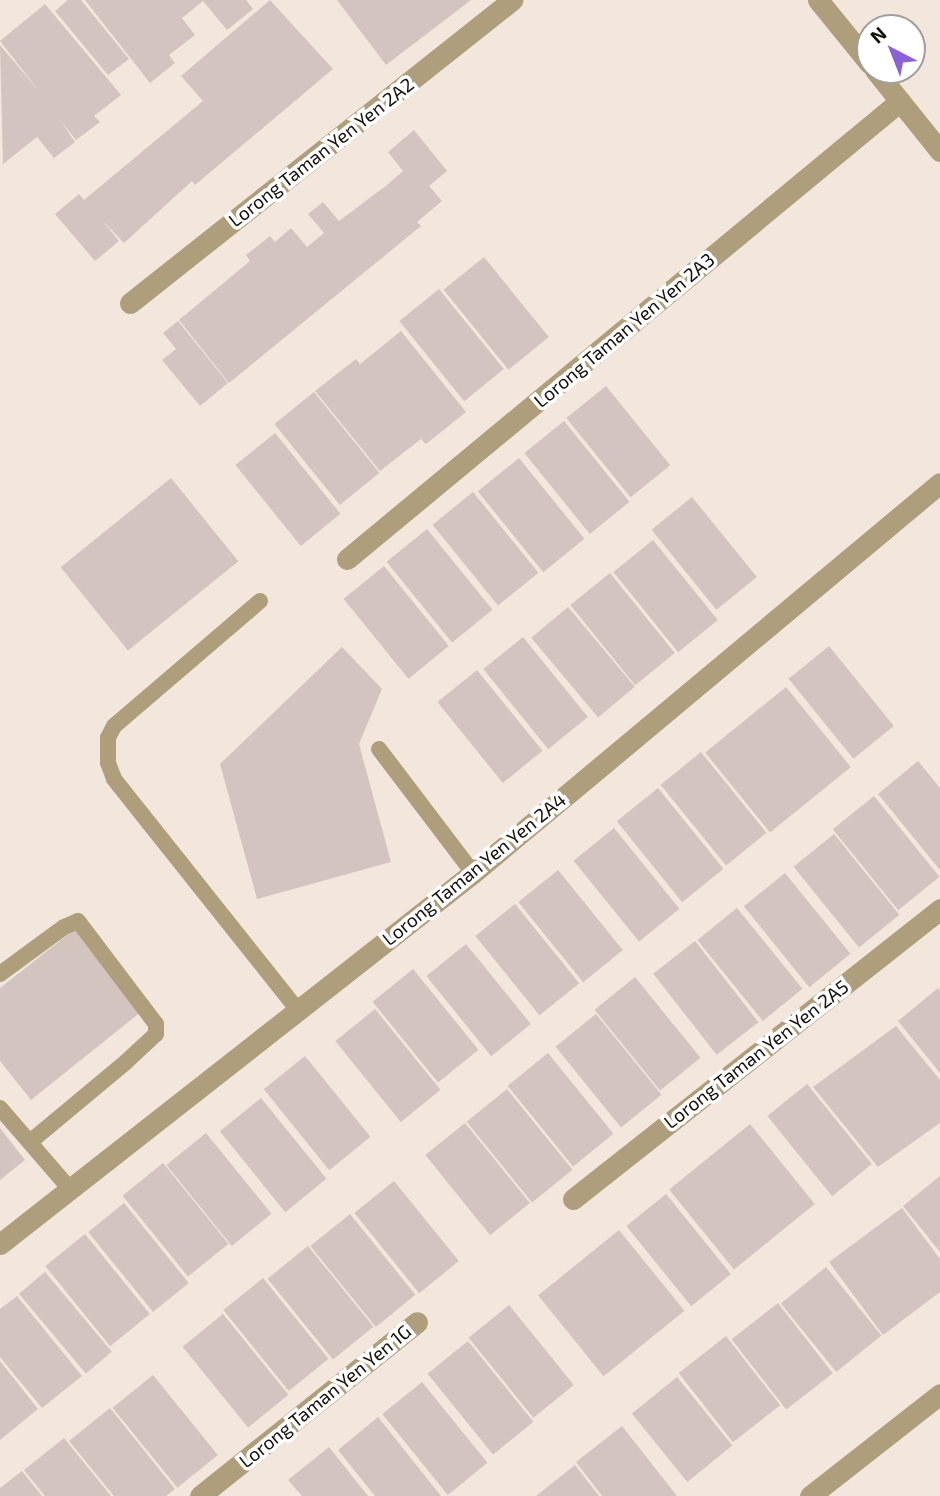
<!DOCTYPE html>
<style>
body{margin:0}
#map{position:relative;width:940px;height:1496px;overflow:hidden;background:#f3e6dc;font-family:"Exo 2",sans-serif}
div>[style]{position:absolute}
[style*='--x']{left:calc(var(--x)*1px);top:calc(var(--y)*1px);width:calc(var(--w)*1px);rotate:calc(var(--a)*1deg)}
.building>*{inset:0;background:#d4c4c0;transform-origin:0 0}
.service>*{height:16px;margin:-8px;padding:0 8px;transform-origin:8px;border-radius:8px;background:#af9e7c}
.minor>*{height:21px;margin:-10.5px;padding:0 10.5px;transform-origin:10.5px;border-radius:10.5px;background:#af9e7c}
span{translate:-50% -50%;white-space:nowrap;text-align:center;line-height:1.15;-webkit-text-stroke:7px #fff;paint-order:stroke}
.street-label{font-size:19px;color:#14100d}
.north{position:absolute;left:856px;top:14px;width:70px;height:70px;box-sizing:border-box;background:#fff;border:2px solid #a19f9e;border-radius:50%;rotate:318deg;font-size:19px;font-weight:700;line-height:28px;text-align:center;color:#14100d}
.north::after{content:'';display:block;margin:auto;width:24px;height:32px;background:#8d5fd9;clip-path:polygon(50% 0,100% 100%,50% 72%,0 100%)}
</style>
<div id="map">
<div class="building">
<div style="clip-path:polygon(68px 0,81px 0,129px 59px,108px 75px,55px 11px)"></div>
<div style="clip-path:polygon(85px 0,246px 0,253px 9px,227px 30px,203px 1px,182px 18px,195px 35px,169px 55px,175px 63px,150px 83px)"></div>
<div style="clip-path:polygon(270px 0,333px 69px,195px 185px,192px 181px,124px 243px,102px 220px,119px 241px,95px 261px,55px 214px,79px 194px,84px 200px,203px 101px,181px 76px)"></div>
<div style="clip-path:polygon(337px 0,471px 0,386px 65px)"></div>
<div style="clip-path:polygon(45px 4px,121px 95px,94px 116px,100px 122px,76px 140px,60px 120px,75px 142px,54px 158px,37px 137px,3px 164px,0 45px,39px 91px,0 41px)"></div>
<div style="clip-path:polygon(414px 130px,447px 171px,429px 186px,442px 201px,417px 222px,421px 226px,229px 383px,179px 320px,250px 261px,246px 255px,270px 236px,275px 242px,291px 228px,307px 247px,324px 233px,308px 214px,323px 202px,339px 221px,387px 185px,403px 171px,388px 152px)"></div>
<div style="left:484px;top:257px;width:103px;height:52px;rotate:51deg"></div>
<div style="left:439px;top:289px;width:103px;height:51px;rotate:51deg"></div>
<div style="clip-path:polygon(178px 321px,228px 383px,200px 406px,162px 360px,176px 349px,163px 333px)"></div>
<div style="clip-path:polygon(401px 331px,466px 412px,426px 444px,421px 439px,380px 471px,315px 391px,356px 359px,360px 364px)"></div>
<div style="left:606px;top:386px;width:102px;height:51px;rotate:51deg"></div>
<div style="left:314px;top:392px;width:104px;height:51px;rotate:51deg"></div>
<div style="left:564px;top:421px;width:104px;height:51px;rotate:51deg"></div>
<div style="left:275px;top:433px;width:104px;height:51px;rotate:51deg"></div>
<div style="left:519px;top:458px;width:104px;height:53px;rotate:51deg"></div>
<div style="left:171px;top:478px;width:107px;height:142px;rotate:51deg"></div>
<div style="left:473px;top:492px;width:104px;height:52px;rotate:51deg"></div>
<div style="left:692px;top:497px;width:103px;height:52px;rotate:51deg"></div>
<div style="left:427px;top:529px;width:104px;height:52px;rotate:51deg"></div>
<div style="left:653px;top:540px;width:103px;height:51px;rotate:51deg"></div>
<div style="left:384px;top:566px;width:103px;height:52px;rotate:51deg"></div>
<div style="left:610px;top:573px;width:103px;height:51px;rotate:51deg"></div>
<div style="left:568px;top:607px;width:104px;height:48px;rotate:50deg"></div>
<div style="left:523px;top:637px;width:103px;height:51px;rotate:51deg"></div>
<div style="left:829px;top:646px;width:103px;height:52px;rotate:51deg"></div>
<div style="clip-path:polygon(342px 647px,382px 689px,359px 744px,391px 862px,257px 899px,220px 764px)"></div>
<div style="left:477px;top:670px;width:104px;height:51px;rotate:51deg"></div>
<div style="left:786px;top:687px;width:103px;height:104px;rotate:51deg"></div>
<div style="left:701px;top:752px;width:104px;height:52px;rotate:51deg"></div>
<div style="clip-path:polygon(918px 761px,940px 788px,940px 870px,878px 794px)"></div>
<div style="left:658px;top:788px;width:104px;height:53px;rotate:51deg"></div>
<div style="left:874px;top:796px;width:104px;height:53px;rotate:51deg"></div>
<div style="left:614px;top:828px;width:104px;height:52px;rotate:51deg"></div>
<div style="left:834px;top:834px;width:104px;height:52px;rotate:51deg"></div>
<div style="left:558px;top:870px;width:103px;height:51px;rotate:51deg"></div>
<div style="left:785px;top:873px;width:104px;height:53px;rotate:51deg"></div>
<div style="left:515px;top:904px;width:102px;height:51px;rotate:51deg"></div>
<div style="left:737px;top:908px;width:104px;height:51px;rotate:51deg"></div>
<div style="clip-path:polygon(76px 928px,142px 1011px,31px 1100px,0 1061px,0 988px)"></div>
<div style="left:695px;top:941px;width:103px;height:53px;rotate:52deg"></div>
<div style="left:466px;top:944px;width:103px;height:51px;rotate:51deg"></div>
<div style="left:413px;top:969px;width:104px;height:52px;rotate:51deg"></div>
<div style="left:635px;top:977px;width:104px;height:52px;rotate:51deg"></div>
<div style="clip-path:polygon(938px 988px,940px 991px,940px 1073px,898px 1021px)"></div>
<div style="left:375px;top:1009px;width:104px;height:51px;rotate:51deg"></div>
<div style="left:596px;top:1014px;width:104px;height:52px;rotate:51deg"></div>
<div style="clip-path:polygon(896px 1026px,940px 1080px,940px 1123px,878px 1167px,813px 1087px)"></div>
<div style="left:548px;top:1053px;width:104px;height:52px;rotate:51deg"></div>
<div style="left:305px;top:1056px;width:104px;height:53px;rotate:51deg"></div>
<div style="left:807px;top:1084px;width:103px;height:51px;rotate:51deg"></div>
<div style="left:507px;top:1089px;width:104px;height:52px;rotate:51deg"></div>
<div style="left:261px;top:1098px;width:104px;height:53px;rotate:51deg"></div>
<div style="left:465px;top:1123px;width:103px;height:51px;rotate:51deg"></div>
<div style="left:750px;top:1124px;width:103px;height:104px;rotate:51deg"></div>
<div style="clip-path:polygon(0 1128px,25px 1160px,0 1180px)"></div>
<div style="left:206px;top:1133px;width:104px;height:51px;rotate:51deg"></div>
<div style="left:163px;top:1163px;width:104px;height:52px;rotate:51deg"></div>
<div style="clip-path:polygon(940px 1176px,940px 1252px,903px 1206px)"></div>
<div style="left:394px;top:1181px;width:103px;height:51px;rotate:51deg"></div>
<div style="left:666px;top:1194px;width:103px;height:51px;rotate:51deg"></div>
<div style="left:124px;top:1203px;width:103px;height:46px;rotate:51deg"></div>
<div style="clip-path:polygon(902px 1208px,940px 1259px,940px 1292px,883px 1335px,829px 1262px)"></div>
<div style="left:350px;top:1214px;width:104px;height:51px;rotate:51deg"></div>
<div style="left:619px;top:1230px;width:104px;height:104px;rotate:51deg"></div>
<div style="left:85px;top:1234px;width:103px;height:51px;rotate:51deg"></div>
<div style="left:308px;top:1246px;width:104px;height:52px;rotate:51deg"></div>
<div style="left:826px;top:1267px;width:88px;height:58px;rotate:51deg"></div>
<div style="left:45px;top:1272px;width:104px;height:34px;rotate:50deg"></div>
<div style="left:263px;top:1278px;width:104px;height:51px;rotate:51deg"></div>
<div style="clip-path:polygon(17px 1296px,82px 1376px,42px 1408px,0 1357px,0 1309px)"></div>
<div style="left:778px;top:1303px;width:89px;height:59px;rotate:52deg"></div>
<div style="left:509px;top:1305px;width:103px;height:52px;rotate:51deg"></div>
<div style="left:223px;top:1314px;width:104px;height:52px;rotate:51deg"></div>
<div style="left:726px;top:1336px;width:88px;height:60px;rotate:52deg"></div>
<div style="left:468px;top:1341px;width:104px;height:52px;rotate:51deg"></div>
<div style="clip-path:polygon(0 1361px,38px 1409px,0 1440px)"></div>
<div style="left:153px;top:1375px;width:103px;height:52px;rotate:51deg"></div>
<div style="left:677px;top:1377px;width:88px;height:58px;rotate:51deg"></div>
<div style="left:422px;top:1382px;width:104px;height:51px;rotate:51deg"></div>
<div style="clip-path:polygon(110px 1408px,175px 1489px,166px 1496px,114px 1496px,69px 1441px)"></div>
<div style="clip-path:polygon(378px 1417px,441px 1496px,375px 1496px,338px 1450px)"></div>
<div style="clip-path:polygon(622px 1426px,677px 1496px,602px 1496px,576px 1462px)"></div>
<div style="clip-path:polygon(64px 1438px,111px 1496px,45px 1496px,24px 1470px)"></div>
<div style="clip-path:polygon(329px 1447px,368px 1496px,302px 1496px,288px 1480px)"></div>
<div style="clip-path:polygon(575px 1465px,599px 1496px,536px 1496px)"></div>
<div style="clip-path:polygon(22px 1471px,42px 1496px,0 1496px,0 1488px)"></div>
</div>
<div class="service">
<div style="--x:260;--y:601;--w:192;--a:139.4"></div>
<div style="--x:114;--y:726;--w:13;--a:117"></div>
<div style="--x:108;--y:738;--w:25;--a:90"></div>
<div style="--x:108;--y:763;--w:17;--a:69"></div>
<div style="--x:114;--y:779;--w:295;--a:51.5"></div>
<div style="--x:379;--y:749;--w:156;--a:52.8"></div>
<div style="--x:0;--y:974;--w:79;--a:-36.3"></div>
<div style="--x:64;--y:927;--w:15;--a:-23"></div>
<div style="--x:78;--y:921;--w:129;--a:52.9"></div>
<div style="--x:156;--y:1024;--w:10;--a:90"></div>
<div style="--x:156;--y:1034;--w:41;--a:137"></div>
<div style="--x:126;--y:1062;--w:125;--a:140.2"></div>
<div style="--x:0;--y:1108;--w:106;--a:49.2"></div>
</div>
<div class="minor">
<div style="--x:818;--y:0;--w:82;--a:50.9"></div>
<div style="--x:875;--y:70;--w:104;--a:51.3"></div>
<div style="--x:130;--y:303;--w:488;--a:-38.4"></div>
<div style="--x:347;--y:559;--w:718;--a:-39.63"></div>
<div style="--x:573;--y:1199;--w:468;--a:-38.3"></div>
<div style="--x:0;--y:1244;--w:601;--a:-38.11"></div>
<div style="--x:473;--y:873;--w:608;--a:-39.87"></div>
<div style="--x:200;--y:1496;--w:278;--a:-38.7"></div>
<div style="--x:810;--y:1496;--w:165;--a:-38.1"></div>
</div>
<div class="street-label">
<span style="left:321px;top:152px;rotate:-38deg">Lorong Taman Yen Yen 2A2</span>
<span style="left:624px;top:330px;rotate:-40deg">Lorong Taman Yen Yen 2A3</span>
<span style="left:474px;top:869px;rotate:-39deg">Lorong Taman Yen Yen 2A4</span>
<span style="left:756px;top:1054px;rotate:-38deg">Lorong Taman Yen Yen 2A5</span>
<span style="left:325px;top:1396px;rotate:-39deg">Lorong Taman Yen Yen 1G</span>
</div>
<div class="north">N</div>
</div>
